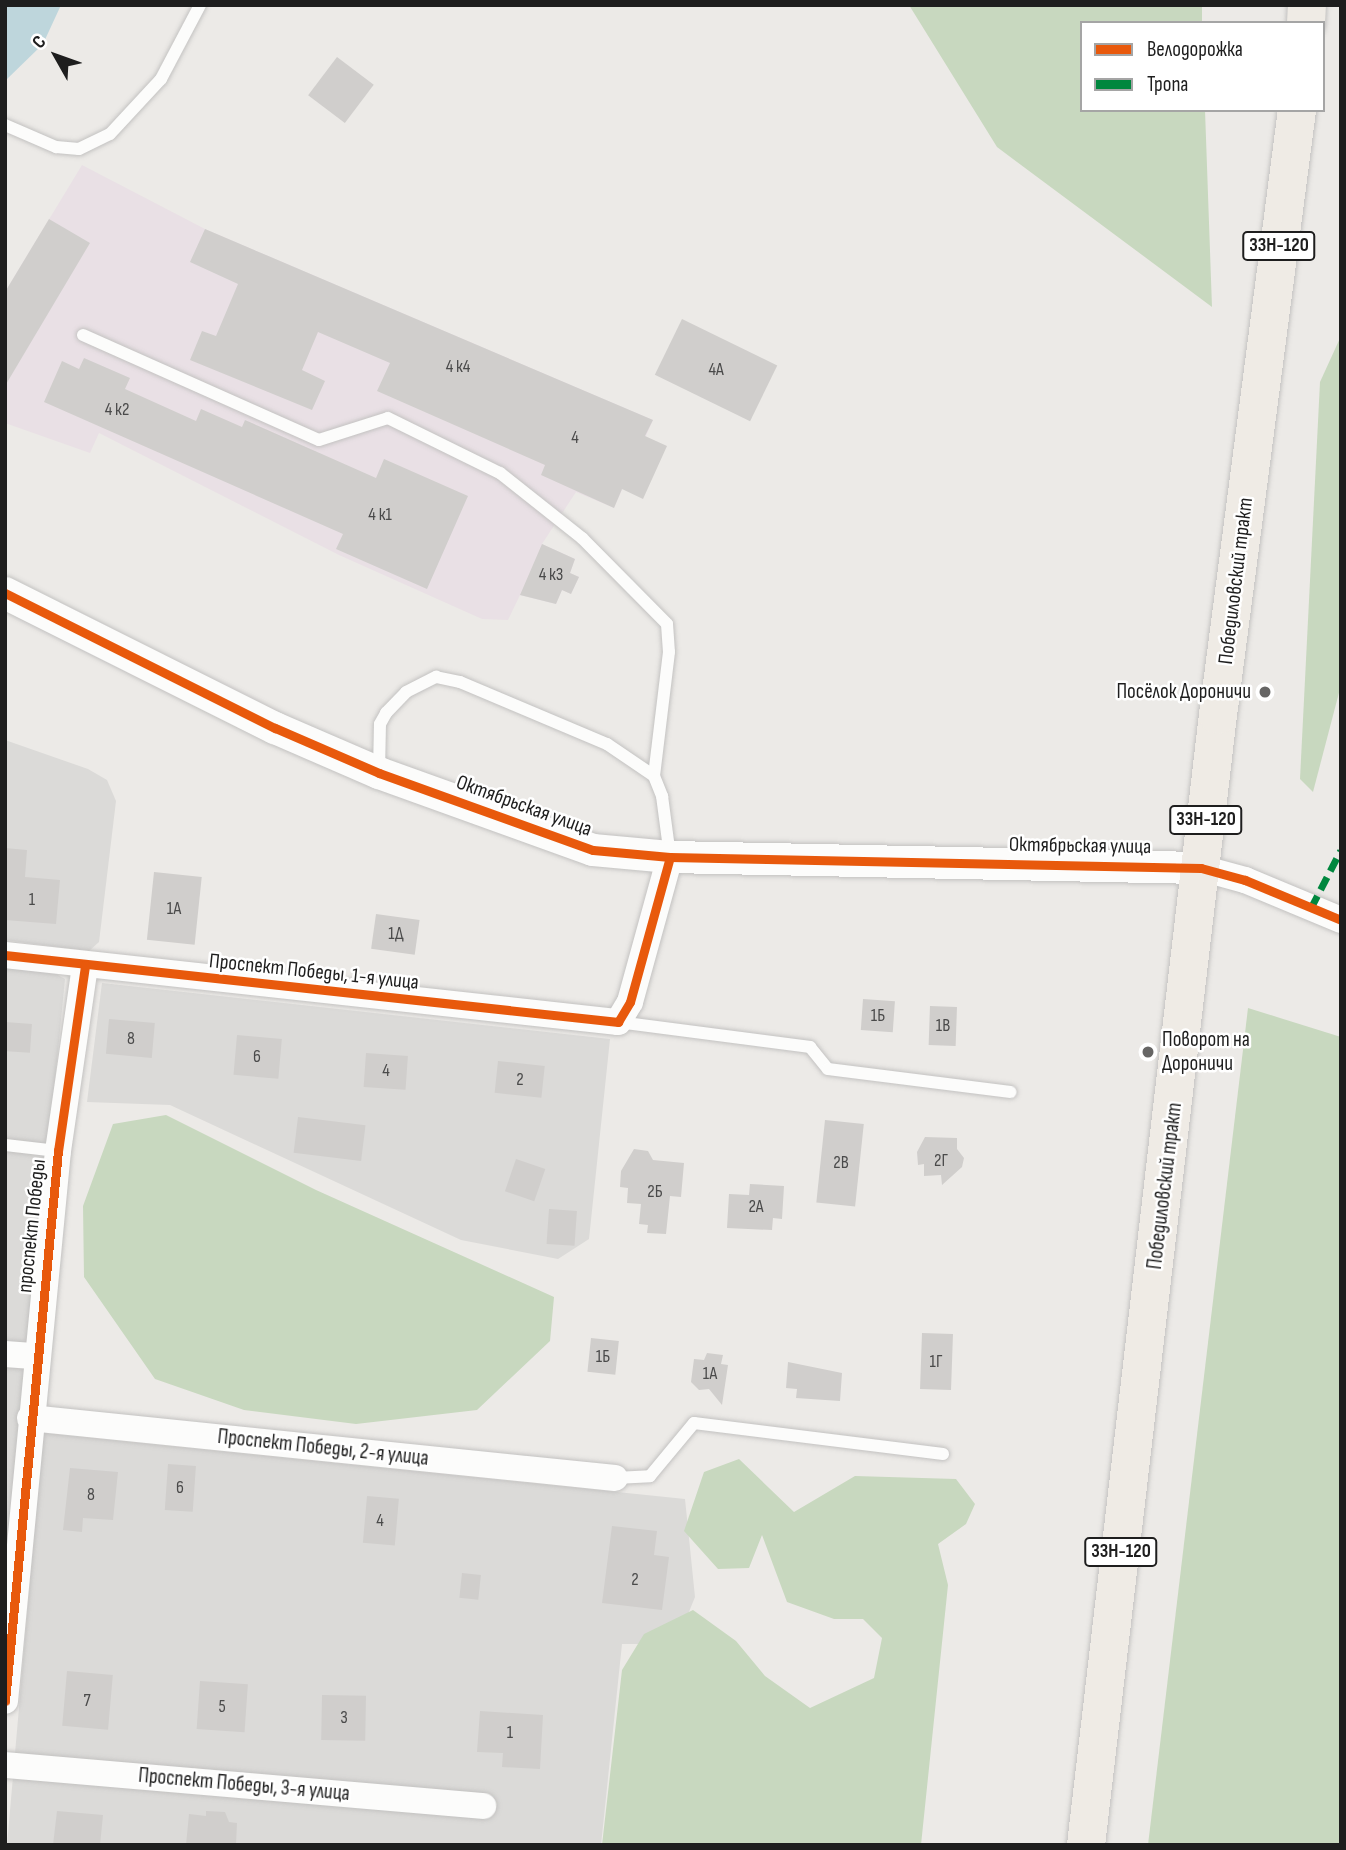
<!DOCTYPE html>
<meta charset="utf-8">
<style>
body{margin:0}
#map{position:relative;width:1346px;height:1850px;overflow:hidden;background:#eceae7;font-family:"Sofia Sans Condensed",sans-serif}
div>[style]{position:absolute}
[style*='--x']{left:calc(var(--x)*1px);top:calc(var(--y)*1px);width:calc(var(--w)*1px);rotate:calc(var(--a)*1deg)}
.residential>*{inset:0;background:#dbdad8}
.industrial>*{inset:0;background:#e9e0e5}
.forest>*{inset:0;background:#c8d8bf}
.water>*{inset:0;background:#bed6dc}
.building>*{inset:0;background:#d0cecc;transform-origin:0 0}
.roads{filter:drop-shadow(0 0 2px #c3c2c1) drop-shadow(0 0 2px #c3c2c1)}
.service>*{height:12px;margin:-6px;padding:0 6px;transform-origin:6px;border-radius:6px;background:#fcfcfb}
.minor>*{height:26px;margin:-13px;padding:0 13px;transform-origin:13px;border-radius:13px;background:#fcfcfb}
.tertiary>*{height:32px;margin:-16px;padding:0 16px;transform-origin:16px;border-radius:16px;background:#fcfcfb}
.primary>*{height:38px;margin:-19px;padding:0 19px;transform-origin:19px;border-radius:19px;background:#efebe5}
.quiet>*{height:7px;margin-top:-3.5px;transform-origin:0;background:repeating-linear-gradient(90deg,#00873e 0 14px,transparent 0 21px)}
.cycleway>*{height:9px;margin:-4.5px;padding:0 4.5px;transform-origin:4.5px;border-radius:4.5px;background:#e8590c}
.dots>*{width:19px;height:19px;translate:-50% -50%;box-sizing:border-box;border:4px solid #fff;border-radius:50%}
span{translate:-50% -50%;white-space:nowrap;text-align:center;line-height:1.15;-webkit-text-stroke:5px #fff;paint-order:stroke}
.number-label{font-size:18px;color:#4a4a4a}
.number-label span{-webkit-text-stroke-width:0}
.shield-label span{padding:2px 5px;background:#fff;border:2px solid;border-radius:5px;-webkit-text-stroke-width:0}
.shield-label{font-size:19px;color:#1e1e1e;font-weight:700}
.street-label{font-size:21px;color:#1e1e1e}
.poi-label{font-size:21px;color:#1e1e1e}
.right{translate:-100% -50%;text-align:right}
.left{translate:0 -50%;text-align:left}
.frame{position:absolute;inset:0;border:7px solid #1e1e1e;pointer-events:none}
.legend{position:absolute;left:1080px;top:21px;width:245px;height:91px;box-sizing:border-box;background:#fff;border:2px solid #a5a5a5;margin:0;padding:9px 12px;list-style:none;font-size:21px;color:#1e1e1e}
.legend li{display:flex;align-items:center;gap:14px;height:35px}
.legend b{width:35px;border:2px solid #a5a5a5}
.north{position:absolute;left:21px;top:21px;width:70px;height:70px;-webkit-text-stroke:5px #fff;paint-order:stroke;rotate:310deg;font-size:19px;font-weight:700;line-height:28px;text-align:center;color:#1e1e1e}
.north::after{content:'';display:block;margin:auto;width:24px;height:32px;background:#1e1e1e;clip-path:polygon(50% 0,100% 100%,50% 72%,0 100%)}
</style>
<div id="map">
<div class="residential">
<div style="clip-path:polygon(5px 740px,88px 769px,107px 780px,116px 801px,99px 942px,89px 951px,5px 940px)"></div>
<div style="clip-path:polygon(5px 966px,49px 970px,65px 979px,5px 1590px)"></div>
<div style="clip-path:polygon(102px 983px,610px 1039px,589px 1239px,558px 1259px,461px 1240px,170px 1105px,87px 1102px)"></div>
<div style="clip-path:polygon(43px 1433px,685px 1499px,695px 1597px,676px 1644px,622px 1644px,601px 1845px,7px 1845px)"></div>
</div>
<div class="industrial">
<div style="clip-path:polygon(82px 165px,205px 229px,653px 420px,614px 508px,576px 492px,542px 544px,575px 559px,570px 573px,579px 577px,571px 594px,562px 590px,556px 604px,520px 595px,508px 620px,482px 619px,339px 555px,99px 433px,90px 453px,5px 423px,5px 292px)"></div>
</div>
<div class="forest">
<div style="clip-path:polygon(909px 5px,1202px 5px,1202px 23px,1082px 23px,1082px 110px,1205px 110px,1212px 307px,997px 147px)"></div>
<div style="clip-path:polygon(1341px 336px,1341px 685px,1313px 792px,1300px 779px,1320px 382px)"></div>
<div style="clip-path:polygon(1248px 1008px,1341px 1037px,1341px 1845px,1148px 1845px)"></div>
<div style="clip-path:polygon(166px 1115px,316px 1190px,554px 1297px,550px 1341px,477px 1410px,356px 1424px,244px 1410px,155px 1379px,84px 1277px,83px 1206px,113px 1124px)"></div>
<div style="clip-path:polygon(739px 1459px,794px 1512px,855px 1476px,956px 1479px,975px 1504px,966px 1524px,938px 1544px,948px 1585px,921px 1845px,602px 1845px,622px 1670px,644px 1634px,693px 1610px,736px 1641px,765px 1676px,810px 1708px,874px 1678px,882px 1638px,863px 1619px,834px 1619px,787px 1602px,762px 1535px,749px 1568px,718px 1569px,684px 1531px,704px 1472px)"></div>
</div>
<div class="water">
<div style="clip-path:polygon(5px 5px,61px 5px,43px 44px,5px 81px)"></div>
</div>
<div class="building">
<div style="left:337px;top:57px;width:46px;height:48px;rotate:37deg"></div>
<div style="clip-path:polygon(49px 219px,90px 243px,5px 386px,5px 292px)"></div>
<div style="clip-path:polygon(205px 229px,653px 420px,645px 436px,667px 446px,643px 499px,622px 489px,614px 508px,541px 475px,545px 465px,377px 391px,390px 363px,318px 332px,302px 370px,325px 381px,312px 410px,190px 360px,202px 331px,216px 336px,238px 284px,190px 262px)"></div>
<div style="left:682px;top:319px;width:106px;height:62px;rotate:26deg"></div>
<div style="clip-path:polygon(84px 358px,130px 378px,125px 389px,196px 421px,201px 409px,242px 427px,245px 420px,376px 478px,384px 459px,468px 496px,427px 589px,336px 549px,343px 534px,44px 402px,62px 361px,79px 369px)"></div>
<div style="clip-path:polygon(542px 544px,575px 559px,570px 573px,579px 577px,571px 594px,562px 590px,556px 604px,520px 595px)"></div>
<div style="clip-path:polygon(5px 848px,27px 850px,25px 877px,60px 880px,56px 924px,5px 920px)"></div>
<div style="left:154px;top:872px;width:48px;height:68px;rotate:6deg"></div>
<div style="left:376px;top:914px;width:44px;height:35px;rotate:8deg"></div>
<div style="left:863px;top:999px;width:32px;height:31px;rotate:4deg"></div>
<div style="left:930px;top:1006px;width:27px;height:39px;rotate:2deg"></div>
<div style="left:109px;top:1019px;width:46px;height:35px;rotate:5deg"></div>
<div style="left:5px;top:1022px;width:27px;height:29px;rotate:4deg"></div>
<div style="left:237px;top:1035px;width:45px;height:40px;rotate:5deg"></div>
<div style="left:366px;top:1053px;width:42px;height:34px;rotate:4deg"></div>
<div style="left:498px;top:1061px;width:47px;height:32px;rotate:6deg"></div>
<div style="left:298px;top:1117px;width:68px;height:36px;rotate:7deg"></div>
<div style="left:825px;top:1120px;width:39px;height:83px;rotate:6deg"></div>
<div style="clip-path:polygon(925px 1137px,957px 1138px,957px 1149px,964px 1158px,962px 1167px,942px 1185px,941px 1175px,924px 1176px,924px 1164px,918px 1165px,917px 1152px)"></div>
<div style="clip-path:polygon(634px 1149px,648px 1151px,653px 1160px,684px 1163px,681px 1197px,670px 1196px,666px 1234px,647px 1233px,648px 1225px,639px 1224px,641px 1204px,627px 1203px,628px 1188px,620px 1187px,621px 1171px)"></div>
<div style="left:516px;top:1159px;width:31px;height:34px;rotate:19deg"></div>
<div style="clip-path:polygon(750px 1184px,784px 1186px,782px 1219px,773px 1218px,772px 1230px,727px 1228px,729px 1194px,749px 1195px)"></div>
<div style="left:549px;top:1209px;width:28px;height:35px;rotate:4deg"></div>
<div style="left:922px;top:1333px;width:31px;height:56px;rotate:2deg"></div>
<div style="left:591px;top:1338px;width:28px;height:34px;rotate:6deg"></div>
<div style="clip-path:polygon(707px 1353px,723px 1355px,721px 1364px,728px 1365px,722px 1405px,709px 1389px,699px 1390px,691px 1382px,694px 1359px,704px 1360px)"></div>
<div style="clip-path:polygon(788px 1362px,842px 1373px,840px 1401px,796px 1398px,797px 1389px,786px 1388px)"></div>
<div style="left:168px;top:1464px;width:28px;height:46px;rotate:4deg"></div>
<div style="clip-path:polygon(70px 1468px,118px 1472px,113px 1520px,83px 1518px,82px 1532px,63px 1530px)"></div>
<div style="left:367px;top:1496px;width:32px;height:47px;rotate:5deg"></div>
<div style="clip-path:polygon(612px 1526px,657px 1531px,654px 1555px,669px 1557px,662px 1610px,602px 1603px)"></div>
<div style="left:462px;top:1573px;width:19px;height:25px;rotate:6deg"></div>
<div style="left:67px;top:1671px;width:46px;height:55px;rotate:5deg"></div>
<div style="left:200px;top:1681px;width:48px;height:48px;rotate:4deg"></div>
<div style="left:322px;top:1695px;width:44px;height:45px;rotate:1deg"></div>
<div style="clip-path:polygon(480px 1711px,543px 1715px,540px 1769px,502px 1767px,503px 1753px,477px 1752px)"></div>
<div style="clip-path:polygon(57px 1811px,103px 1815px,100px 1845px,53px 1845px)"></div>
<div style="clip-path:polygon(206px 1811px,225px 1812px,229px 1822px,237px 1823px,236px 1845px,186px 1845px,189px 1814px,206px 1816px)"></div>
</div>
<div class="roads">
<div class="service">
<div style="--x:5;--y:125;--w:56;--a:23.3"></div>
<div style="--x:56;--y:147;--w:23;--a:5"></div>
<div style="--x:79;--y:149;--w:34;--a:-26"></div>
<div style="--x:110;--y:134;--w:75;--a:-47.2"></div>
<div style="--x:161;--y:79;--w:84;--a:-62.2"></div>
<div style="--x:83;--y:335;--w:258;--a:24"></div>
<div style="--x:319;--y:440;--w:72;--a:-17.7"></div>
<div style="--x:388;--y:418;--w:125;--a:26.2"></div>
<div style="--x:500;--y:473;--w:105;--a:38.4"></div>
<div style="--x:582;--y:538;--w:121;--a:45.3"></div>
<div style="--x:667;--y:624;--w:28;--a:86"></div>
<div style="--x:669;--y:652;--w:125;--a:96.9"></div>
<div style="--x:654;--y:776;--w:22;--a:68"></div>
<div style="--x:662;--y:796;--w:61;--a:82.4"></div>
<div style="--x:379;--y:771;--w:47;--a:-88.8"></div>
<div style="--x:380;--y:724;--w:13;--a:-61"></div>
<div style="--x:386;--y:713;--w:29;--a:-46"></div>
<div style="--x:406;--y:692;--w:34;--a:-27"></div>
<div style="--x:436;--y:677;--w:25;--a:12"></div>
<div style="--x:460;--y:682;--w:160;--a:22.9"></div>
<div style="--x:607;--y:744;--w:57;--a:34.2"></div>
<div style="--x:618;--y:1022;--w:194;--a:7.4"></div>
<div style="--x:810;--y:1047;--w:28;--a:51"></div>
<div style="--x:828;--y:1069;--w:184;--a:7.2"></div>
<div style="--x:5;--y:1145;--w:53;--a:6.5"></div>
<div style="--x:615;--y:1478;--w:35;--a:-3"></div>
<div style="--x:650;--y:1476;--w:69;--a:-50.3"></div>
<div style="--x:694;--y:1423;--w:251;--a:7.1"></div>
</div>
<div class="minor">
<div style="--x:1201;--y:868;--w:46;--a:15.3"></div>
<div style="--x:1245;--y:880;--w:104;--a:22.6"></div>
<div style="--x:5;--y:955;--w:617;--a:6.24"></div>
<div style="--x:618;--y:1022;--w:23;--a:-59"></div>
<div style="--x:630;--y:1002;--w:150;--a:-74.6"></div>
<div style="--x:5;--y:1354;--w:31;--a:4"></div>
<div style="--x:30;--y:1418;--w:588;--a:5.86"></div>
<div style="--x:5;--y:1701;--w:553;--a:-84.5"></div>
<div style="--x:58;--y:1151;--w:188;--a:-81.7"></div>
<div style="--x:5;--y:1765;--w:480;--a:4.9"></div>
</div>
<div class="tertiary">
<div style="--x:5;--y:593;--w:302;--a:26.6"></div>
<div style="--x:275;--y:728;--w:113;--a:23.4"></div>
<div style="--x:379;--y:773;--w:227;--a:19.8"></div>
<div style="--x:593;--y:850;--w:77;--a:5.2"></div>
<div style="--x:670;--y:857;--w:531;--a:1.19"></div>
</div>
<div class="primary">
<div style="--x:1306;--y:23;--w:18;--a:-87"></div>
<div style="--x:1086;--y:1845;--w:1138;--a:-83.34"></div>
<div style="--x:1218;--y:715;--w:610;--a:-82.56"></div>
</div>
</div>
<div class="quiet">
<div style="--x:1311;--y:908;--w:65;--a:-62.7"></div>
</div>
<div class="cycleway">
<div style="--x:5;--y:593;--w:302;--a:26.6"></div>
<div style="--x:275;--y:728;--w:113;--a:23.4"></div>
<div style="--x:379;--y:773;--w:227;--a:19.8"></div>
<div style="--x:593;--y:850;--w:77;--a:5.2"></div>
<div style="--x:670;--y:857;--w:531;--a:1.19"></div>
<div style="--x:1201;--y:868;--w:46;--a:15.3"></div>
<div style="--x:1245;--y:880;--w:104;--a:22.6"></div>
<div style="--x:5;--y:955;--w:617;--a:6.24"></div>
<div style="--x:618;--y:1022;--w:23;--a:-59"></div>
<div style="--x:630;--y:1002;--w:150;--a:-74.6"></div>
<div style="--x:5;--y:1701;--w:553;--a:-84.5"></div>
<div style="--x:58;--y:1151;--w:188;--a:-81.7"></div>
</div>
<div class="dots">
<div style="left:1265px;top:692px;background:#666564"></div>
<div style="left:1148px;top:1052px;background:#666564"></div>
</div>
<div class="number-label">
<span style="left:458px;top:367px">4 к4</span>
<span style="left:716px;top:370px">4А</span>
<span style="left:117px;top:410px">4 к2</span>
<span style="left:575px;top:438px">4</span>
<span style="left:380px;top:515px">4 к1</span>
<span style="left:551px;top:575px">4 к3</span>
<span style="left:32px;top:900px">1</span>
<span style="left:174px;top:909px">1А</span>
<span style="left:396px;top:934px">1Д</span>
<span style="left:878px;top:1016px">1Б</span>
<span style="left:943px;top:1026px">1В</span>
<span style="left:131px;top:1039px">8</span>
<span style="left:257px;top:1057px">6</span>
<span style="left:386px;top:1071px">4</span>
<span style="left:520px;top:1080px">2</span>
<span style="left:941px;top:1161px">2Г</span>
<span style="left:841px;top:1163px">2В</span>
<span style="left:655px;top:1192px">2Б</span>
<span style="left:756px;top:1207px">2А</span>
<span style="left:603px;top:1357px">1Б</span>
<span style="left:936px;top:1362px">1Г</span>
<span style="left:710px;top:1374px">1А</span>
<span style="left:180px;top:1488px">6</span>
<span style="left:91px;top:1495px">8</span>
<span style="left:380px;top:1521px">4</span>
<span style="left:635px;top:1580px">2</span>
<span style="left:87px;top:1701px">7</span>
<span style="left:222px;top:1707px">5</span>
<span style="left:344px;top:1718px">3</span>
<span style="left:510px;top:1733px">1</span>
</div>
<div class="shield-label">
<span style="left:1279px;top:246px">33Н-120</span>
<span style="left:1206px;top:820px">33Н-120</span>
<span style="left:1121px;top:1552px">33Н-120</span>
</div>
<div class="street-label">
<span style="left:1236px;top:581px;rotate:-83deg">Победиловский тракт</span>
<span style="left:524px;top:806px;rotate:20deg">Октябрьская улица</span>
<span style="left:1080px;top:846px;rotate:1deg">Октябрьская улица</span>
<span style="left:314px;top:972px;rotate:6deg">Проспект Победы, 1-я улица</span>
<span style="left:1165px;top:1186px;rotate:-83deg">Победиловский тракт</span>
<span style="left:32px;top:1226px;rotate:-84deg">проспект Победы</span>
<span style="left:323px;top:1448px;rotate:6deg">Проспект Победы, 2-я улица</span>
<span style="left:244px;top:1785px;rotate:5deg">Проспект Победы, 3-я улица</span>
</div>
<div class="poi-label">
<span class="right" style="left:1251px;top:692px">Посёлок Дороничи</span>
<span class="left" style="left:1162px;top:1052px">Поворот на<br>Дороничи</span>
</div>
<div class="frame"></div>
<ul class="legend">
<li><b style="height:9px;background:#e8590c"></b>Велодорожка</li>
<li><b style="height:9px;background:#00873e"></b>Тропа</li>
</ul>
<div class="north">С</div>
</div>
